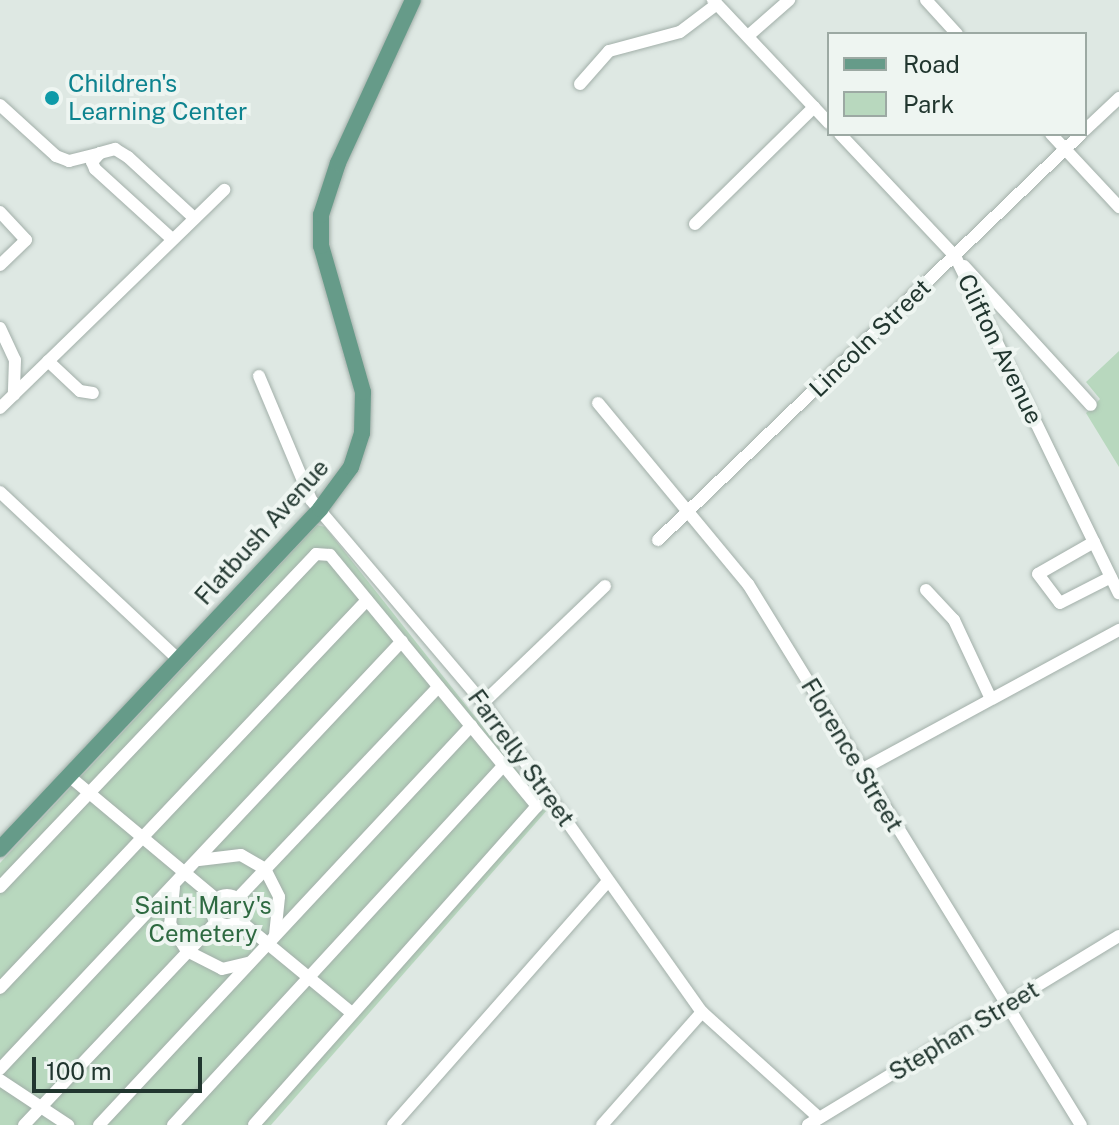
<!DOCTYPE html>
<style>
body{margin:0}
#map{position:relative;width:1119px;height:1125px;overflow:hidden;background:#dee8e3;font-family:"Public Sans",sans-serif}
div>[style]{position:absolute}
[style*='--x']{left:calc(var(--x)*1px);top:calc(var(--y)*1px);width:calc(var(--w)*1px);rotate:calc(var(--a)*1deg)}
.green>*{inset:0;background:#b8d8be}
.roads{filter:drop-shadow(0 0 2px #a2afa9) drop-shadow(0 0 2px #a2afa9)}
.minor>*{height:12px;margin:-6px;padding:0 6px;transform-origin:6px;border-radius:6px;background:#fff}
.minor>.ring{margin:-6px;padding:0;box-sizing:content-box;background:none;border:12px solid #fff;border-radius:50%}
.major>*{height:16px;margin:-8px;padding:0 8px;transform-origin:8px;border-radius:8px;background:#669b89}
.dots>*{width:22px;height:22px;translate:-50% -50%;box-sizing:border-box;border:4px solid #eef5f1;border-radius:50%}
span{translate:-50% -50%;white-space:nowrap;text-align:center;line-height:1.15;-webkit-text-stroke:8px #eef5f1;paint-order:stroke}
.culture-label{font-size:24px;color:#0d838f}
.left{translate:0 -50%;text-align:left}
.street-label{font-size:24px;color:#21362f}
.park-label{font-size:24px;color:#2e6a41}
.legend{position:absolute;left:827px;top:32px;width:260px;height:104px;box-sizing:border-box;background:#eef5f1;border:2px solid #9ca9a3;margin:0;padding:10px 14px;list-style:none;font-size:24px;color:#21362f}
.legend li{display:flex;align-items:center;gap:16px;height:40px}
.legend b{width:40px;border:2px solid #9ca9a3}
.scale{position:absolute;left:32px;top:1057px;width:170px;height:36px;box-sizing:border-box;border:4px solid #21362f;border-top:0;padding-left:10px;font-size:24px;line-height:28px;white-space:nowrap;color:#21362f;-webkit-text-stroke:6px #eef5f1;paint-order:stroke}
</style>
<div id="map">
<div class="green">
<div style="clip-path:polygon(1119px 351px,1119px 467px,1086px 413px,1100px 399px,1086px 382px)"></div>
<div style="clip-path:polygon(317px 525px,325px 527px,548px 809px,271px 1125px,0 1125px,0 863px)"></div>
</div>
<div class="roads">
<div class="minor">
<div style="--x:713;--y:0;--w:169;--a:46.7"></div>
<div style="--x:926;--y:0;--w:46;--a:47.6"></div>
<div style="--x:748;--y:36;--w:55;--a:-41.3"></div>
<div style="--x:580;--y:84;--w:44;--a:-48.7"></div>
<div style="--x:609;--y:51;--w:73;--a:-15"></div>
<div style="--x:680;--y:32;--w:46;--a:-37.1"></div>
<div style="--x:0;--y:105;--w:76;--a:42.3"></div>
<div style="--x:56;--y:156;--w:14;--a:21"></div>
<div style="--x:69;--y:161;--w:32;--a:-14"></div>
<div style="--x:1085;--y:130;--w:47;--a:-43.3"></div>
<div style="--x:840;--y:134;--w:168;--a:46.7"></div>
<div style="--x:955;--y:256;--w:375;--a:64.1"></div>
<div style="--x:1051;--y:134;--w:100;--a:47"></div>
<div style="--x:0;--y:212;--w:38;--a:47"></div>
<div style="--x:26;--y:240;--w:36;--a:136"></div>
<div style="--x:695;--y:224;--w:167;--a:-44.5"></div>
<div style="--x:172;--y:239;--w:104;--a:-137.7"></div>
<div style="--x:95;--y:169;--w:8;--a:-113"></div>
<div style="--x:92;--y:162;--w:12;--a:-48"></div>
<div style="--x:100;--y:153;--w:16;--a:-15"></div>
<div style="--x:115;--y:149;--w:15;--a:32"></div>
<div style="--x:128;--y:157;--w:88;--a:42.7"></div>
<div style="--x:964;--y:266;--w:188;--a:47.6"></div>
<div style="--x:0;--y:328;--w:35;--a:65"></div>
<div style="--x:15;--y:360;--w:35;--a:92"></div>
<div style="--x:48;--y:361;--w:44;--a:43.2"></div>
<div style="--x:80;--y:391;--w:13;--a:9"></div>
<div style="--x:259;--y:376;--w:134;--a:67.2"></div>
<div style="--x:311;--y:500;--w:266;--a:49.7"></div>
<div style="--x:483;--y:703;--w:379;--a:54.7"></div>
<div style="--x:702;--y:1012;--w:155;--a:42.1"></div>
<div style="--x:598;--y:403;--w:235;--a:50.4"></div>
<div style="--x:748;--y:584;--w:635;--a:58.39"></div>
<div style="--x:0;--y:408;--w:313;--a:-44.2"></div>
<div style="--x:0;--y:492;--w:244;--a:43.2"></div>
<div style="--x:658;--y:540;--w:586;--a:-43.83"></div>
<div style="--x:1094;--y:542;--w:64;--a:150.3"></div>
<div style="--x:1038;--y:574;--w:36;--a:53"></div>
<div style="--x:1060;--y:603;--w:57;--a:-27"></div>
<div style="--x:926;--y:590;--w:41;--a:47"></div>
<div style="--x:954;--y:620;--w:85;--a:64.9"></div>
<div style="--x:483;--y:703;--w:169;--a:-43.8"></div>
<div style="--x:861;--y:770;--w:294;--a:-28.5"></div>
<div style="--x:69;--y:776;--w:192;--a:39.9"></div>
<div style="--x:199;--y:860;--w:42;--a:-6.8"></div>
<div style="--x:241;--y:855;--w:28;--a:30"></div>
<div style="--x:265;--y:869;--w:31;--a:63"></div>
<div style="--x:279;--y:897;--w:38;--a:96"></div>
<div style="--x:0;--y:887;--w:459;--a:-46.5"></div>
<div style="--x:316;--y:554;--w:14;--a:4"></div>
<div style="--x:330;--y:555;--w:222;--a:50.5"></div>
<div style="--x:174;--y:887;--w:37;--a:96"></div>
<div style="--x:170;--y:924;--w:32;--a:58"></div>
<div style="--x:187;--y:951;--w:39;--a:27"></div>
<div style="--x:222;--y:969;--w:28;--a:-13"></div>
<div class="ring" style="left:212px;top:895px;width:18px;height:18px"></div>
<div style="--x:238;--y:898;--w:291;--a:-46.5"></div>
<div style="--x:239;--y:920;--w:146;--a:39.5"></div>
<div style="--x:0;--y:988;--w:534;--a:-46.59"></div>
<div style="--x:0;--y:1069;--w:587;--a:-46.79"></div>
<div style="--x:0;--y:1080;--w:82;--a:33.5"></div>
<div style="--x:24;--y:1125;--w:281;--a:-46.6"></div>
<div style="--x:99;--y:1125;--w:546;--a:-47.01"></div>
<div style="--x:471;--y:726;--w:104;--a:50.5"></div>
<div style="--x:537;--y:806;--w:426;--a:131.6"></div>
<div style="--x:173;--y:1125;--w:489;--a:-47.4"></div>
<div style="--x:393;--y:1125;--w:324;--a:-48.6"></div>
<div style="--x:602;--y:1125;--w:151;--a:-48.5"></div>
<div style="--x:808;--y:1125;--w:364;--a:-31.3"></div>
</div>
<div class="major">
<div style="--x:0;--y:849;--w:467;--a:-46.7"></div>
<div style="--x:320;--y:509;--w:52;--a:-53.6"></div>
<div style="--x:351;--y:467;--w:36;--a:-72"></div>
<div style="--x:362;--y:433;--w:41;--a:-88.6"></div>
<div style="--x:363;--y:392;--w:152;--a:-106"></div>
<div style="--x:321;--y:246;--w:31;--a:-90"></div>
<div style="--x:321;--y:215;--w:55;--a:-71.9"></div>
<div style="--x:338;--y:163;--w:179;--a:-65.3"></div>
</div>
</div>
<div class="dots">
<div style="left:52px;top:98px;background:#0f9aa8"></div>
</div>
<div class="culture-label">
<span class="left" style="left:68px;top:98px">Children's<br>Learning Center</span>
</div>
<div class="street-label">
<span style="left:870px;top:338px;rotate:-44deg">Lincoln Street</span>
<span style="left:1000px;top:349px;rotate:64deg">Clifton Avenue</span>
<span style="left:262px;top:532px;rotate:-48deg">Flatbush Avenue</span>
<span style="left:852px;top:755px;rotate:59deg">Florence Street</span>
<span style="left:521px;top:758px;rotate:54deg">Farrelly Street</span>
<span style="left:964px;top:1031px;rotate:-31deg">Stephan Street</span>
</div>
<div class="park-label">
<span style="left:203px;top:920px">Saint Mary's<br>Cemetery</span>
</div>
<ul class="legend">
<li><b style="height:10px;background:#669b89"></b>Road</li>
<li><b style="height:22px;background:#b8d8be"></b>Park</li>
</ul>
<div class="scale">100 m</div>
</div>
